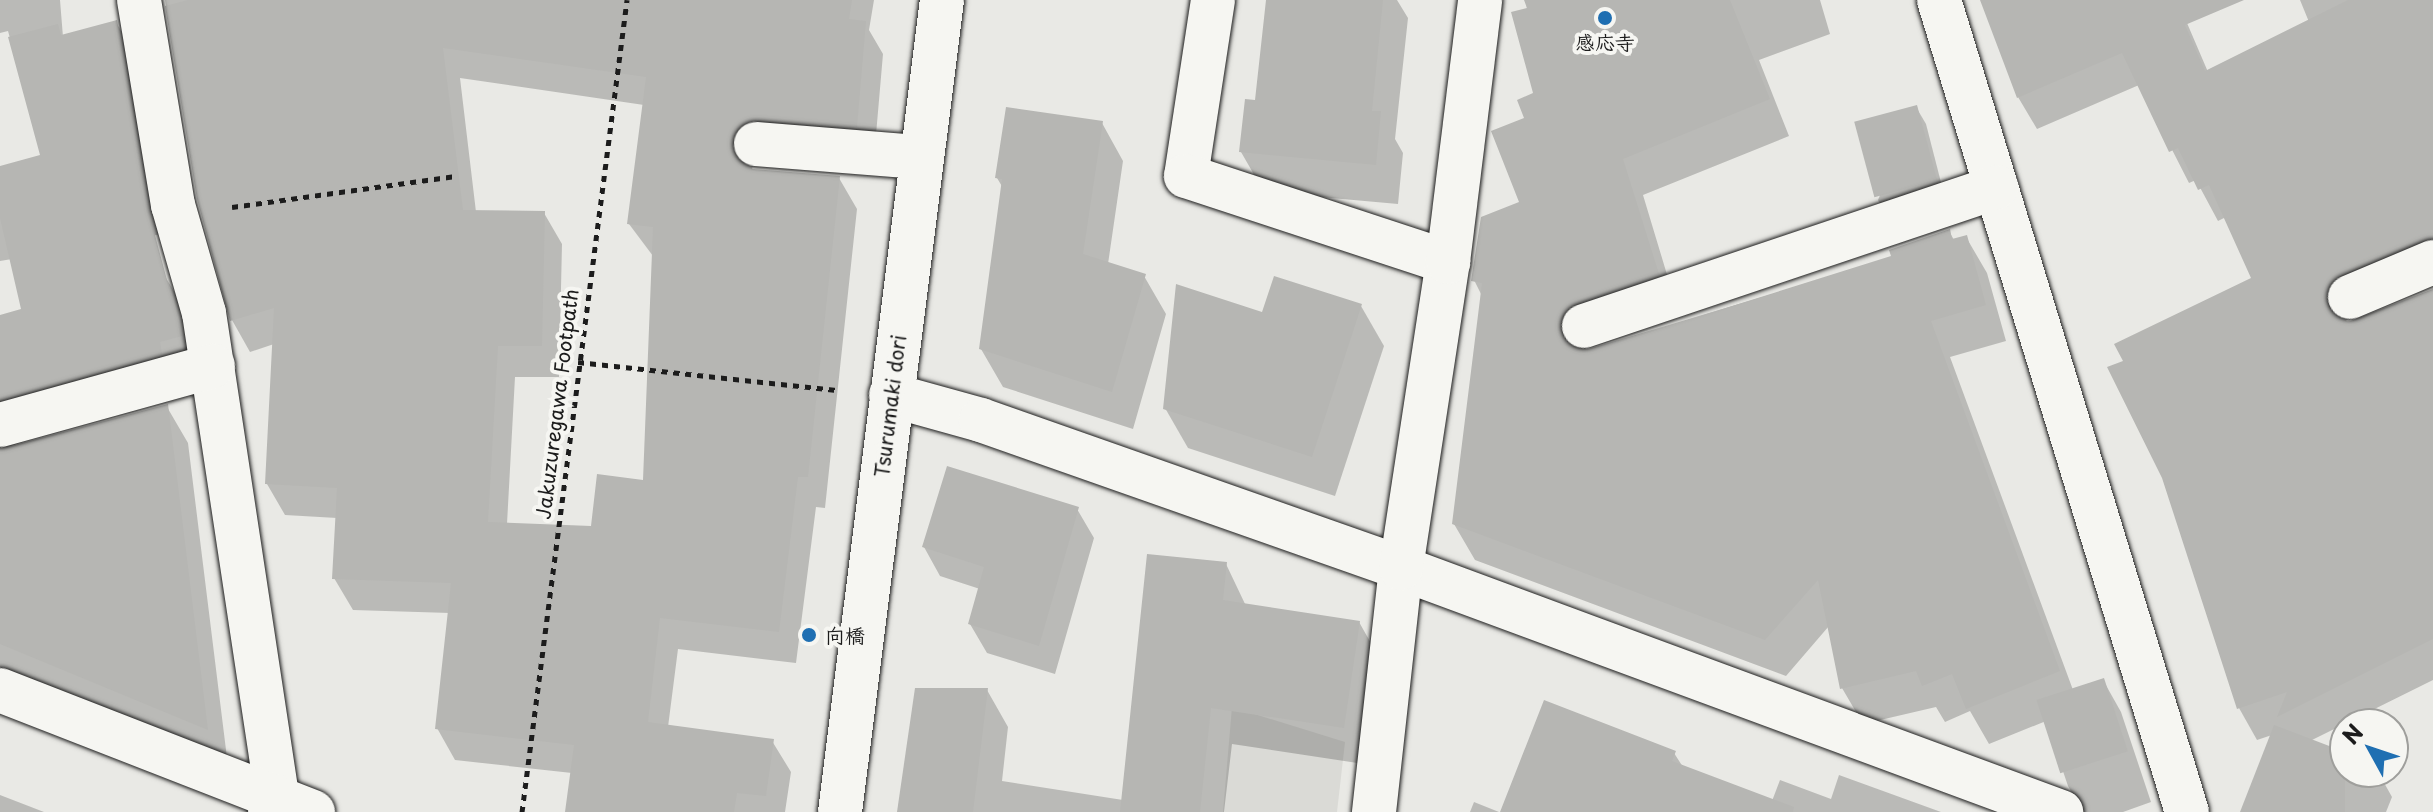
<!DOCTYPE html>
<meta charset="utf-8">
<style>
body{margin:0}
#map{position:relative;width:2433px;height:812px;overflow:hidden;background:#e9e9e5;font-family:"Playpen Sans","Klee One",sans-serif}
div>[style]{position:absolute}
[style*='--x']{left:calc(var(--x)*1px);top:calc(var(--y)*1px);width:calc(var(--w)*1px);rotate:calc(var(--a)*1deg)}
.built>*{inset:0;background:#dadad6}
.shadow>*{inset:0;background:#0003}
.building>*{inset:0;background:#b6b6b3;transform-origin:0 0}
.path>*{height:5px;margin-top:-2.5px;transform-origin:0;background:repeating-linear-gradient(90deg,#1c1c1c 0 6px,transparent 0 12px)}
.roads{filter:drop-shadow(0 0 2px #1c1c1c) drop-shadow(0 0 2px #1c1c1c)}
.minor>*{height:44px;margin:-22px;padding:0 22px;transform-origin:22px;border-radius:22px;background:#f6f6f2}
.dots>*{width:22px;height:22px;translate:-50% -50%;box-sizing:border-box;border:4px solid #f6f6f2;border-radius:50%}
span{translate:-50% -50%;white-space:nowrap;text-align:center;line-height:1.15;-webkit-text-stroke:8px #f6f6f2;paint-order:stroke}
.poi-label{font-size:20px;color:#1c1c1c;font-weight:700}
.left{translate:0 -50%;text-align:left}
.street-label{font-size:20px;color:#1c1c1c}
.north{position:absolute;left:2329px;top:708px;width:80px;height:80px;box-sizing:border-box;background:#f6f6f2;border:2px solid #9f9f9c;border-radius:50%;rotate:310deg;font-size:22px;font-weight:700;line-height:32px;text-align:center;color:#1c1c1c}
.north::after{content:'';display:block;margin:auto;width:28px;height:36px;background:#1f6fb2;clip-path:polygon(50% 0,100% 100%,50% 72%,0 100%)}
</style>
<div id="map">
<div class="built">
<div style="clip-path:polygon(1232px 707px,1345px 742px,1337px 812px,1223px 812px)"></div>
</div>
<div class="shadow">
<div style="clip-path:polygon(0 0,60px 0,63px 37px,116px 22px,133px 52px,163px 234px,0 261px,0 168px,43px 157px,8px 31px,0 33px)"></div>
<div style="clip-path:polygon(evenodd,165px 0,874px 0,869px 30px,883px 54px,874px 158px,762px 153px,750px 171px,839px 178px,857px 209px,825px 508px,816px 507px,796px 663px,678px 649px,668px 727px,772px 741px,791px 772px,785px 812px,567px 812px,572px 773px,455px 760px,437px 728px,450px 613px,353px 610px,334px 578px,337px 518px,285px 515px,267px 484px,274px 344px,250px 352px,232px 320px,199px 195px,165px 0,460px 78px,644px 105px,629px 224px,653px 256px,645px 482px,592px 528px,507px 524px,515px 377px,559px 377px,562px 244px,544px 213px,476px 212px,460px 78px)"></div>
<div style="clip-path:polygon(1268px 0,1397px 0,1408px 18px,1395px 139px,1403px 153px,1398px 204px,1264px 192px,1241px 152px,1257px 102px)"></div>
<div style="clip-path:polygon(1526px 0,1820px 0,1830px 34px,1759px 60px,1789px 136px,1643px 195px,1678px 311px,1586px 345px,1585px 350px,1893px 258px,1949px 231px,1954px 240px,1966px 237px,1987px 273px,2006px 341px,1950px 357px,2073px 690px,2103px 680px,2121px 712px,2151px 802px,2123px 812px,2083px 812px,2068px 786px,2046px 721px,1989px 744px,1970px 711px,1945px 722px,1936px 707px,1863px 724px,1842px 688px,1829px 626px,1786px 676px,1475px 560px,1454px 524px,1482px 296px,1474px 280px,1521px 204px,1527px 119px,1536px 94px)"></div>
<div style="clip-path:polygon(1981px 0,2182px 0,2178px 2px,2208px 72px,2309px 22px,2300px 0,2433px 0,2433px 277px,2358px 306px,2346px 321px,2359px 322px,2433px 291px,2433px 680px,2310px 741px,2345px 754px,2345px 772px,2378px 772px,2392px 797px,2386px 812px,2242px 812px,2272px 735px,2257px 740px,2239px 708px,2125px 362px,2253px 279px,2226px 217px,2218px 221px,2196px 180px,2189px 183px,2139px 85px,2037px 129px,2018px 97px)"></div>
<div style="clip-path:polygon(1916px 107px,1926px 124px,1945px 198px,1887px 217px,1878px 200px)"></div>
<div style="clip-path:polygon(1102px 123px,1123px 161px,1108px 264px,1144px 276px,1166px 314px,1133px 429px,1003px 387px,981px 349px,1003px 188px,997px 178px)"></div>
<div style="clip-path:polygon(166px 278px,188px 315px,202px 373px,1px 450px,167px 407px,188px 443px,228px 766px,0 671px,0 320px)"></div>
<div style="clip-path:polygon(1361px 306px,1384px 346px,1335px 496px,1188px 448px,1165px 408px,1263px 314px)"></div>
<div style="clip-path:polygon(1077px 509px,1094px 538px,1055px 674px,987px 653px,970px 624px,980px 589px,940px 576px,924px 547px)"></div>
<div style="clip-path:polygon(1226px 564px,1246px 606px,1359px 622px,1380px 659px,1364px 764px,1232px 744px,1224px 812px,899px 812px,987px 690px,1008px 727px,1002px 781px,1123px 800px)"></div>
<div style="clip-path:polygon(1674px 753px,1683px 767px,1772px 801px,1780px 780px,1831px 799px,1839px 775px,1941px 812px,1502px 812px)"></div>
<div style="clip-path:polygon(0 795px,44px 812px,0 812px)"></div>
<div style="clip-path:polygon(1474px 802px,1499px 812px,1470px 812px)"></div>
</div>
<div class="building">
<div style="clip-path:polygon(evenodd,188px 0,852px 0,849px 19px,866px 21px,857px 127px,757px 119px,745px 122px,731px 141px,734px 155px,753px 169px,840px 176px,808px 477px,798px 477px,779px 632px,660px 618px,648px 722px,774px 739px,766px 796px,737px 793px,734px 812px,565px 812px,574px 745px,435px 729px,451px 583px,332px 579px,337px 488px,265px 484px,274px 308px,230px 321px,197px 199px,165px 6px,188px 0,443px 48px,646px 77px,627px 224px,653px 227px,643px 480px,597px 474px,591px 526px,488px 522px,498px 346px,542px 346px,545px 211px,463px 210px,443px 48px)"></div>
<div style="clip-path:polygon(1266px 0,1383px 0,1372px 111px,1381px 111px,1376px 165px,1239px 152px,1245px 99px,1255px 100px)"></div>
<div style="clip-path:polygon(1524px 0,1730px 0,1770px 99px,1623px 159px,1659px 274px,1566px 309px,1560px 333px,1568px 345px,1592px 350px,1891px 256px,1889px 250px,1950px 229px,1952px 239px,1967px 235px,1986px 305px,1931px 321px,2060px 671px,1966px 709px,1952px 674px,1922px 686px,1916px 671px,1840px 689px,1818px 580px,1765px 640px,1452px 524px,1482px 283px,1471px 281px,1481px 217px,1519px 202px,1491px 131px,1524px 118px,1517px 100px,1533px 93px,1511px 12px,1527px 8px)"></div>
<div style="clip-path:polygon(1980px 0,2244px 0,2185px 25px,2205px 71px,2348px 0,2433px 0,2433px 238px,2340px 274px,2325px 295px,2334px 316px,2348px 322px,2433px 289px,2433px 639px,2277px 717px,2287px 692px,2237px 709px,2162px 478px,2107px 367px,2123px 361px,2114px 344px,2251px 278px,2209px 185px,2198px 190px,2178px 148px,2169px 152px,2122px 53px,2017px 98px)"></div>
<div style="clip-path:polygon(117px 20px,148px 209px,182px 336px,160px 342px,162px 354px,0 399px,0 315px,21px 309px,0 218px,0 166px,40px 155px,8px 37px,58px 24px,61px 35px)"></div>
<div style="left:1917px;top:105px;width:78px;height:65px;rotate:75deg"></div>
<div style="clip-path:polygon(1006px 107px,1103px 121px,1083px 254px,1146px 274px,1112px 392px,979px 349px,1002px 179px,995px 178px)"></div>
<div style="clip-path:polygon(1274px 276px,1362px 304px,1312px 457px,1163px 409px,1176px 284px,1262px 312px)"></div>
<div style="clip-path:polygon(168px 404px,208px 730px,0 644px,0 449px)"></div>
<div style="clip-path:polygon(947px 466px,1079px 507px,1039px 646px,968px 624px,984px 567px,922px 547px)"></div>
<div style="clip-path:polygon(1147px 554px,1227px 562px,1223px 600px,1360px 621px,1344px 728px,1211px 708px,1200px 812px,1120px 812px)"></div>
<div style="left:2104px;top:678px;width:77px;height:71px;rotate:72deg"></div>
<div style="clip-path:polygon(915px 688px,988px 688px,973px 812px,897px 812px)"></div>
<div style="clip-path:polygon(1544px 700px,1676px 751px,1672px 761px,1794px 807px,1793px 812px,1500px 812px)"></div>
<div style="clip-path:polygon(2274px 725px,2345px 752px,2345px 812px,2240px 812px)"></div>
</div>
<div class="path">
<div style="--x:232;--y:207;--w:224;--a:-7.9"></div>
<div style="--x:578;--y:362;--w:260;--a:6.2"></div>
<div style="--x:522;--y:812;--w:819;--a:-82.63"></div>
</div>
<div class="roads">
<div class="minor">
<div style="--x:139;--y:0;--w:208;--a:80.6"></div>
<div style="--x:173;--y:205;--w:112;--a:74"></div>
<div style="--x:204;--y:313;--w:488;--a:81.4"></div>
<div style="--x:277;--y:796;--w:17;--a:114"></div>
<div style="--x:1213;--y:0;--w:178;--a:98.7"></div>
<div style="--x:1186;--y:176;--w:276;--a:18.2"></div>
<div style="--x:1939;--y:0;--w:849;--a:73.02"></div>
<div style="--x:756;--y:144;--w:164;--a:4.6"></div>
<div style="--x:2350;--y:297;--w:90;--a:-22.9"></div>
<div style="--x:1584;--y:326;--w:435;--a:-18.6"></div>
<div style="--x:891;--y:395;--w:93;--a:15.5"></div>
<div style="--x:981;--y:420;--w:445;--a:19.4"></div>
<div style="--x:1401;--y:568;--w:704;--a:20.29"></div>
<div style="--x:0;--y:425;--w:221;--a:-15.5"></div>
<div style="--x:0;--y:690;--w:336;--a:21.3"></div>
<div style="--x:840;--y:812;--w:818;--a:-82.84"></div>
<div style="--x:1374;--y:812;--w:245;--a:-83.7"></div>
<div style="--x:1401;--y:568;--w:310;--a:-81.3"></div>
<div style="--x:1448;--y:262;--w:264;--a:-83"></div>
</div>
</div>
<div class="dots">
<div style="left:1605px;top:18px;background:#1f6fb2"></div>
<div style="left:809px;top:635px;background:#1f6fb2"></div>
</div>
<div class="poi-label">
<span style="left:1605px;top:42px">感応寺</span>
<span class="left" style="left:825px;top:635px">向橋</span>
</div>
<div class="street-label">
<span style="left:557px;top:404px;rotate:-83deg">Jakuzuregawa Footpath</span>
<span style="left:890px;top:406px;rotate:-83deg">Tsurumaki dori</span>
</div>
<div class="north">N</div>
</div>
